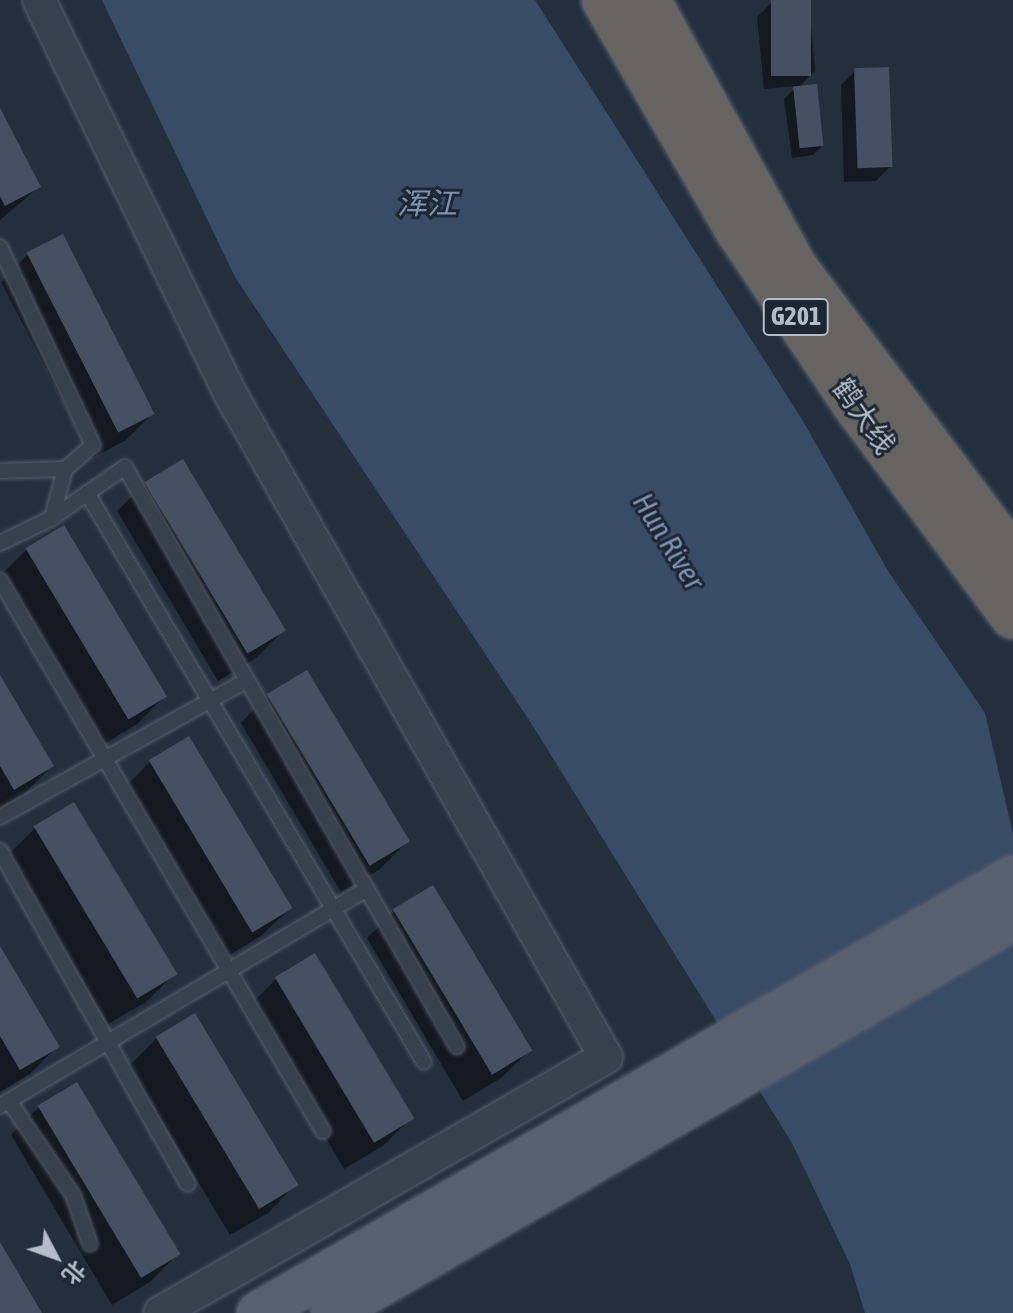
<!DOCTYPE html>
<meta charset="utf-8">
<style>
body{margin:0}
#map{position:relative;width:1013px;height:1313px;overflow:hidden;background:#242f3e;font-family:"Asap Condensed","Noto Sans SC",sans-serif}
div>[style]{position:absolute}
[style*='--x']{left:calc(var(--x)*1px);top:calc(var(--y)*1px);width:calc(var(--w)*1px);rotate:calc(var(--a)*1deg)}
.water>*{inset:0;background:#394c67}
.shadow>*{inset:0;background:#0007}
.building>*{inset:0;background:#455162;transform-origin:0 0}
.roads{filter:drop-shadow(0 0 2px #565f6c) drop-shadow(0 0 2px #565f6c)}
.service>*{height:14px;margin:-7px;padding:0 7px;transform-origin:7px;border-radius:7px;background:#38414e}
.tertiary>*{height:32px;margin:-16px;padding:0 16px;transform-origin:16px;border-radius:16px;background:#38414e}
.primary>*{height:42px;margin:-21px;padding:0 21px;transform-origin:21px;border-radius:21px;background:#56606e}
.trunk>*{height:44px;margin:-22px;padding:0 22px;transform-origin:22px;border-radius:22px;background:#656462}
span{translate:-50% -50%;white-space:nowrap;text-align:center;line-height:1.15;-webkit-text-stroke:6px #1d2633;paint-order:stroke}
.shield-label span{padding:2px 6px;background:#1d2633;border:2px solid;border-radius:6px;-webkit-text-stroke-width:0}
.shield-label{font-size:26px;color:#b4bcc9;font-weight:700}
.street-label{font-size:28px;color:#b4bcc9}
.water-label{font-size:30px;color:#7c92b1;font-style:italic}
.north{position:absolute;left:16px;top:1217px;width:80px;height:80px;-webkit-text-stroke:6px #1d2633;paint-order:stroke;rotate:131deg;font-size:22px;font-weight:700;line-height:32px;text-align:center;color:#b4bcc9}
.north::after{content:'';display:block;margin:auto;width:28px;height:36px;background:#b4bcc9;clip-path:polygon(50% 0,100% 100%,50% 72%,0 100%)}
</style>
<div id="map">
<div class="water">
<div style="clip-path:polygon(102px 0,535px 0,803px 421px,888px 571px,985px 713px,1013px 834px,1013px 1313px,865px 1313px,850px 1264px,792px 1143px,531px 723px,235px 277px)"></div>
</div>
<div class="shadow">
<div style="clip-path:polygon(809px 0,815px 71px,797px 89px,822px 146px,813px 155px,792px 158px,784px 99px,797px 86px,764px 89px,757px 17px,772px 2px)"></div>
<div style="clip-path:polygon(855px 71px,891px 166px,876px 181px,844px 182px,841px 85px)"></div>
<div style="clip-path:polygon(0 112px,39px 187px,0 220px)"></div>
<div style="clip-path:polygon(28px 254px,154px 412px,126px 440px,92px 458px,1px 282px)"></div>
<div style="clip-path:polygon(183px 461px,283px 631px,256px 658px,218px 681px,117px 511px,145px 484px)"></div>
<div style="clip-path:polygon(64px 527px,164px 697px,137px 724px,99px 747px,0 576px,26px 550px)"></div>
<div style="clip-path:polygon(0 679px,52px 766px,24px 794px,0 808px)"></div>
<div style="clip-path:polygon(268px 695px,407px 842px,379px 870px,341px 892px,241px 723px)"></div>
<div style="clip-path:polygon(150px 762px,289px 909px,261px 936px,223px 959px,123px 789px)"></div>
<div style="clip-path:polygon(35px 828px,174px 974px,146px 1002px,108px 1024px,8px 855px)"></div>
<div style="clip-path:polygon(395px 911px,529px 1051px,501px 1078px,463px 1101px,367px 938px)"></div>
<div style="clip-path:polygon(0 950px,57px 1046px,30px 1074px,0 1092px)"></div>
<div style="clip-path:polygon(276px 979px,410px 1119px,383px 1146px,344px 1169px,249px 1006px)"></div>
<div style="clip-path:polygon(157px 1038px,295px 1185px,268px 1213px,230px 1235px,129px 1066px)"></div>
<div style="clip-path:polygon(39px 1107px,177px 1255px,150px 1282px,112px 1305px,11px 1135px)"></div>
</div>
<div class="building">
<div style="left:771px;top:0;width:40px;height:76px"></div>
<div style="left:889px;top:67px;width:100px;height:35px;rotate:88deg"></div>
<div style="left:817px;top:84px;width:62px;height:24px;rotate:84deg"></div>
<div style="clip-path:polygon(0 108px,41px 187px,5px 206px,0 196px)"></div>
<div style="left:63px;top:234px;width:202px;height:41px;rotate:63deg"></div>
<div style="left:183px;top:459px;width:200px;height:45px;rotate:59deg"></div>
<div style="left:64px;top:525px;width:200px;height:45px;rotate:59deg"></div>
<div style="left:307px;top:670px;width:200px;height:47px;rotate:59deg"></div>
<div style="clip-path:polygon(0 675px,54px 766px,14px 790px,0 766px)"></div>
<div style="left:189px;top:736px;width:201px;height:47px;rotate:59deg"></div>
<div style="left:74px;top:802px;width:201px;height:47px;rotate:59deg"></div>
<div style="left:433px;top:885px;width:193px;height:47px;rotate:59deg"></div>
<div style="clip-path:polygon(0 946px,60px 1047px,20px 1070px,0 1036px)"></div>
<div style="left:315px;top:953px;width:193px;height:47px;rotate:59deg"></div>
<div style="left:195px;top:1013px;width:201px;height:46px;rotate:59deg"></div>
<div style="left:77px;top:1082px;width:201px;height:46px;rotate:59deg"></div>
<div style="clip-path:polygon(0 1242px,42px 1313px,0 1313px)"></div>
</div>
<div class="roads">
<div class="service">
<div style="--x:0;--y:247;--w:219;--a:64.8"></div>
<div style="--x:93;--y:445;--w:37;--a:139"></div>
<div style="--x:65;--y:469;--w:65;--a:178.2"></div>
<div style="--x:87;--y:493;--w:661;--a:59.36"></div>
<div style="--x:52;--y:518;--w:51;--a:-75.1"></div>
<div style="--x:0;--y:543;--w:58;--a:-25.7"></div>
<div style="--x:52;--y:518;--w:89;--a:-34.9"></div>
<div style="--x:125;--y:467;--w:668;--a:60.21"></div>
<div style="--x:0;--y:580;--w:639;--a:59.62"></div>
<div style="--x:0;--y:817;--w:282;--a:-29"></div>
<div style="--x:0;--y:851;--w:382;--a:60.6"></div>
<div style="--x:9;--y:1101;--w:114;--a:55.8"></div>
<div style="--x:73;--y:1195;--w:52;--a:70.9"></div>
<div style="--x:0;--y:1106;--w:426;--a:-30.6"></div>
</div>
<div class="tertiary">
<div style="--x:39;--y:0;--w:439;--a:64.1"></div>
<div style="--x:231;--y:395;--w:761;--a:60.47"></div>
<div style="--x:606;--y:1057;--w:514;--a:150.14"></div>
</div>
<div class="primary">
<div style="--x:258;--y:1313;--w:872;--a:-30.01"></div>
<div style="--x:332;--y:1313;--w:787;--a:-30.05"></div>
</div>
<div class="trunk">
<div style="--x:604;--y:0;--w:267;--a:59.9"></div>
<div style="--x:738;--y:231;--w:210;--a:56.1"></div>
<div style="--x:855;--y:405;--w:264;--a:53.3"></div>
<div style="--x:648;--y:0;--w:303;--a:61.2"></div>
<div style="--x:794;--y:266;--w:365;--a:53.1"></div>
</div>
</div>
<div class="shield-label">
<span style="left:796px;top:317px">G201</span>
</div>
<div class="street-label">
<span style="left:864px;top:416px;rotate:55deg">鹤大线</span>
</div>
<div class="water-label">
<span style="left:427px;top:203px">浑江</span>
<span style="left:669px;top:541px;rotate:58deg">Hun River</span>
</div>
<div class="north">北</div>
</div>
